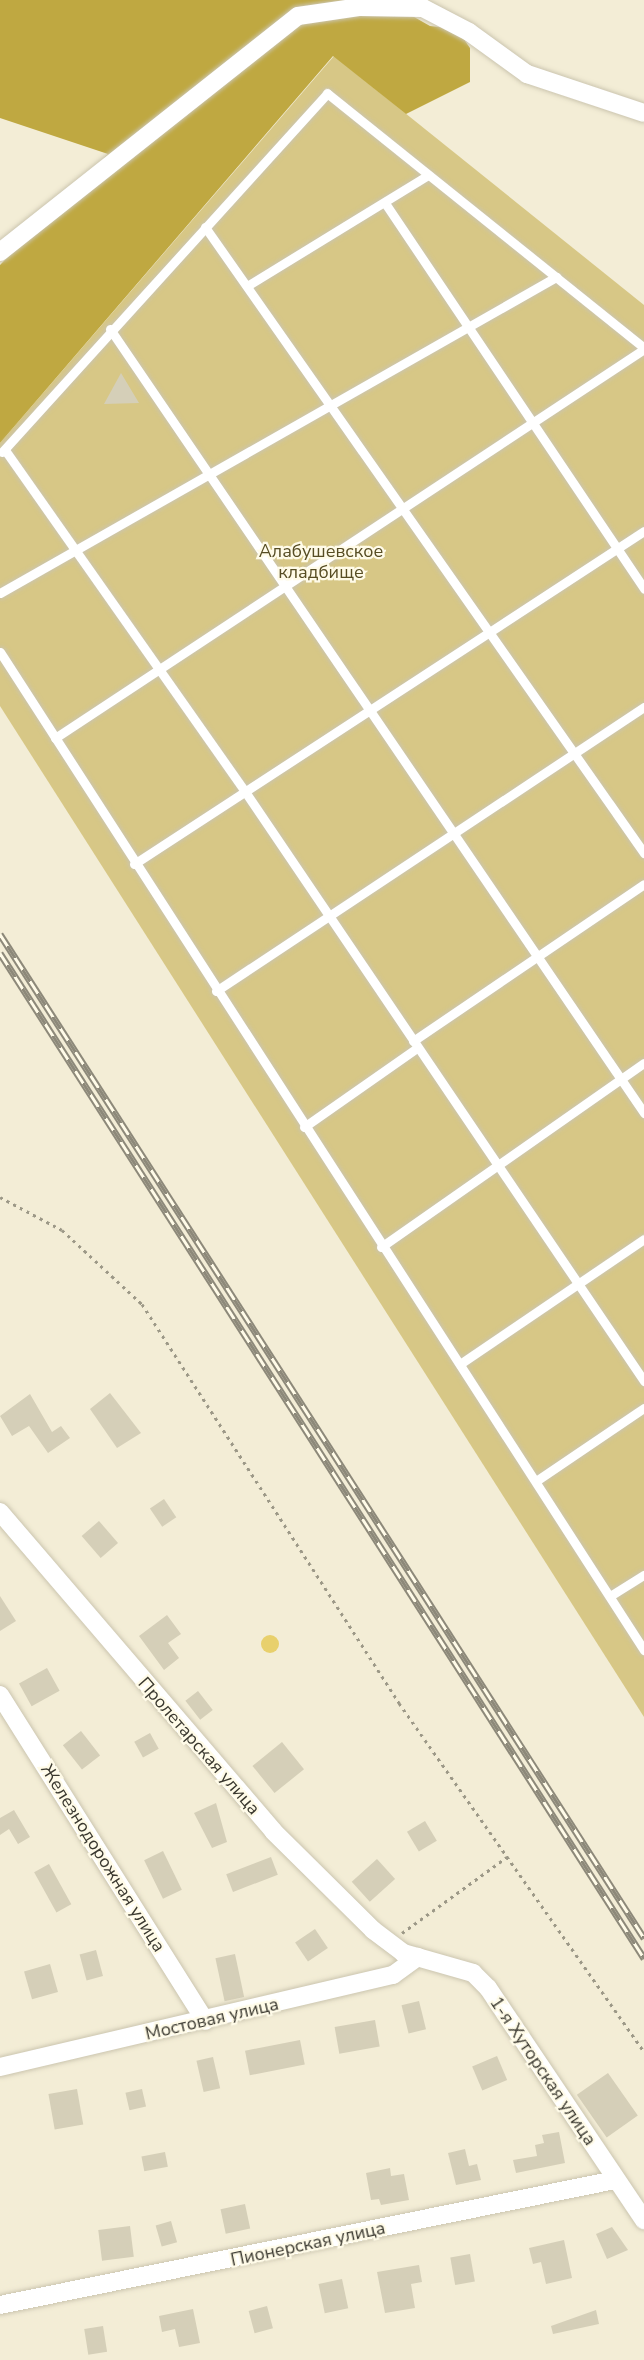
<!DOCTYPE html>
<meta charset="utf-8">
<style>
body{margin:0}
#map{position:relative;width:644px;height:2360px;overflow:hidden;background:#f3edd6;font-family:"Nunito Sans",sans-serif}
div>[style]{position:absolute}
[style*='--x']{left:calc(var(--x)*1px);top:calc(var(--y)*1px);width:calc(var(--w)*1px);rotate:calc(var(--a)*1deg)}
.green>*{inset:0;background:#d7c786}
.forest>*{inset:0;background:#bfa841}
.water>*{inset:0;background:#e8d06c}
.round{border-radius:50%}
.building>*{inset:0;background:#d5cfb8;transform-origin:0 0}
.path>*{height:3px;margin-top:-1.5px;transform-origin:0;background:repeating-linear-gradient(90deg,#9c9887 0 3px,transparent 0 7.5px)}
.roads{filter:drop-shadow(0 0 2px #cbc5af) drop-shadow(0 0 2px #cbc5af)}
.lane>*{height:9px;margin:-4.5px;padding:0 4.5px;transform-origin:4.5px;border-radius:4.5px;background:#fff}
.street>*{height:18px;margin:-9px;padding:0 9px;transform-origin:9px;border-radius:9px;background:#fff}
.rail>*{height:7px;margin-top:-3.5px;transform-origin:0;background:repeating-linear-gradient(90deg,#fffbe8 0 14px,#8d897a 0 28px);box-sizing:border-box;border-block:2px solid #8d897a}
span{translate:-50% -50%;white-space:nowrap;text-align:center;line-height:1.15;-webkit-text-stroke:4.5px #fffbe8;paint-order:stroke}
.park-label{font-size:18px;color:#574d24}
.street-label{font-size:18px;color:#3a382f}
</style>
<div id="map">
<div class="green">
<div style="clip-path:polygon(334px 56px,644px 305px,644px 1717px,0 706px,0 443px)"></div>
</div>
<div class="forest">
<div style="clip-path:polygon(0 0,393px 0,393px 5px,430px 26px,457px 29px,470px 48px,470px 82px,406px 114px,333px 56px,0 443px,0 265px,108px 154px,0 118px)"></div>
</div>
<div class="water">
<div class="round" style="left:261px;top:1635px;width:18px;height:18px"></div>
</div>
<div class="building">
<div style="clip-path:polygon(121px 373px,139px 403px,104px 404px)"></div>
<div style="clip-path:polygon(110px 1393px,141px 1433px,117px 1448px,90px 1409px)"></div>
<div style="clip-path:polygon(30px 1394px,52px 1432px,61px 1426px,70px 1438px,48px 1453px,29px 1426px,12px 1436px,0 1416px)"></div>
<div style="left:164px;top:1499px;width:22px;height:17px;rotate:56deg"></div>
<div style="left:99px;top:1521px;width:29px;height:23px;rotate:49deg"></div>
<div style="clip-path:polygon(0 1596px,16px 1621px,0 1631px)"></div>
<div style="clip-path:polygon(167px 1615px,181px 1634px,168px 1643px,179px 1658px,164px 1670px,139px 1636px)"></div>
<div style="left:47px;top:1668px;width:26px;height:32px;rotate:61deg"></div>
<div style="left:198px;top:1691px;width:24px;height:16px;rotate:52deg"></div>
<div style="left:81px;top:1731px;width:31px;height:23px;rotate:52deg"></div>
<div style="left:150px;top:1733px;width:18px;height:18px;rotate:61deg"></div>
<div style="left:282px;top:1742px;width:35px;height:38px;rotate:51deg"></div>
<div style="clip-path:polygon(216px 1803px,227px 1842px,212px 1848px,194px 1813px)"></div>
<div style="clip-path:polygon(14px 1810px,30px 1837px,18px 1844px,9px 1829px,0 1835px,0 1818px)"></div>
<div style="left:425px;top:1821px;width:23px;height:21px;rotate:59deg"></div>
<div style="left:163px;top:1851px;width:43px;height:21px;rotate:64deg"></div>
<div style="left:271px;top:1857px;width:19px;height:48px;rotate:69deg"></div>
<div style="left:377px;top:1859px;width:27px;height:34px;rotate:48deg"></div>
<div style="left:49px;top:1864px;width:46px;height:17px;rotate:61deg"></div>
<div style="left:315px;top:1929px;width:23px;height:24px;rotate:56deg"></div>
<div style="left:96px;top:1950px;width:27px;height:17px;rotate:75deg"></div>
<div style="left:235px;top:1954px;width:44px;height:20px;rotate:78deg"></div>
<div style="left:50px;top:1964px;width:29px;height:27px;rotate:74deg"></div>
<div style="left:419px;top:2001px;width:29px;height:18px;rotate:76deg"></div>
<div style="left:375px;top:2020px;width:27px;height:41px;rotate:80deg"></div>
<div style="left:300px;top:2040px;width:25px;height:56px;rotate:79deg"></div>
<div style="left:497px;top:2056px;width:26px;height:27px;rotate:67deg"></div>
<div style="left:213px;top:2057px;width:32px;height:17px;rotate:77deg"></div>
<div style="left:608px;top:2073px;width:52px;height:38px;rotate:55deg"></div>
<div style="left:77px;top:2089px;width:36px;height:29px;rotate:80deg"></div>
<div style="left:142px;top:2089px;width:18px;height:17px;rotate:77deg"></div>
<div style="clip-path:polygon(559px 2132px,565px 2163px,516px 2173px,513px 2160px,537px 2156px,535px 2145px,544px 2143px,542px 2135px)"></div>
<div style="clip-path:polygon(465px 2149px,469px 2166px,477px 2164px,481px 2180px,456px 2185px,448px 2153px)"></div>
<div style="left:165px;top:2152px;width:15px;height:24px;rotate:79deg"></div>
<div style="clip-path:polygon(390px 2168px,391px 2176px,404px 2174px,409px 2200px,381px 2205px,379px 2199px,371px 2200px,366px 2173px)"></div>
<div style="left:245px;top:2204px;width:25px;height:25px;rotate:78deg"></div>
<div style="left:171px;top:2221px;width:22px;height:16px;rotate:74deg"></div>
<div style="left:130px;top:2226px;width:31px;height:32px;rotate:83deg"></div>
<div style="clip-path:polygon(612px 2227px,628px 2250px,607px 2259px,596px 2234px)"></div>
<div style="clip-path:polygon(564px 2240px,572px 2278px,546px 2284px,541px 2262px,533px 2264px,529px 2248px)"></div>
<div style="left:470px;top:2254px;width:28px;height:20px;rotate:80deg"></div>
<div style="clip-path:polygon(419px 2265px,422px 2282px,411px 2284px,415px 2308px,385px 2313px,377px 2272px)"></div>
<div style="left:342px;top:2279px;width:30px;height:24px;rotate:78deg"></div>
<div style="left:267px;top:2306px;width:23px;height:19px;rotate:75deg"></div>
<div style="clip-path:polygon(193px 2309px,200px 2343px,179px 2347px,175px 2329px,162px 2332px,159px 2316px)"></div>
<div style="clip-path:polygon(596px 2310px,599px 2324px,553px 2334px,551px 2326px)"></div>
<div style="left:103px;top:2326px;width:26px;height:19px;rotate:81deg"></div>
</div>
<div class="path">
<div style="--x:0;--y:1197;--w:70;--a:28"></div>
<div style="--x:62;--y:1230;--w:109;--a:42.8"></div>
<div style="--x:142;--y:1304;--w:475;--a:57.2"></div>
<div style="--x:399;--y:1703;--w:426;--a:54.9"></div>
<div style="--x:402;--y:1933;--w:130;--a:-35.9"></div>
</div>
<div class="roads">
<div class="lane">
<div style="--x:385;--y:203;--w:465;--a:56.1"></div>
<div style="--x:205;--y:227;--w:765;--a:54.96"></div>
<div style="--x:247;--y:286;--w:212;--a:-31.5"></div>
<div style="--x:110;--y:329;--w:949;--a:55.74"></div>
<div style="--x:5;--y:450;--w:416;--a:54.9"></div>
<div style="--x:244;--y:790;--w:714;--a:55.91"></div>
<div style="--x:2;--y:452;--w:484;--a:-47.8"></div>
<div style="--x:327;--y:93;--w:407;--a:38.8"></div>
<div style="--x:0;--y:593;--w:640;--a:-29.61"></div>
<div style="--x:0;--y:652;--w:1188;--a:57.17"></div>
<div style="--x:55;--y:738;--w:706;--a:-33.44"></div>
<div style="--x:134;--y:864;--w:609;--a:-33.14"></div>
<div style="--x:216;--y:991;--w:514;--a:-33.57"></div>
<div style="--x:413;--y:1041;--w:279;--a:-34.2"></div>
<div style="--x:304;--y:1127;--w:138;--a:-35"></div>
<div style="--x:381;--y:1247;--w:321;--a:-35"></div>
<div style="--x:460;--y:1364;--w:222;--a:-34.2"></div>
<div style="--x:536;--y:1481;--w:130;--a:-34.1"></div>
<div style="--x:610;--y:1596;--w:40;--a:-32"></div>
</div>
<div class="street">
<div style="--x:0;--y:252;--w:380;--a:-38.4"></div>
<div style="--x:298;--y:16;--w:63;--a:-8.3"></div>
<div style="--x:360;--y:7;--w:63;--a:0.9"></div>
<div style="--x:423;--y:8;--w:52;--a:27.6"></div>
<div style="--x:469;--y:32;--w:72;--a:35.9"></div>
<div style="--x:527;--y:74;--w:123;--a:18.4"></div>
<div style="--x:0;--y:1512;--w:420;--a:49.4"></div>
<div style="--x:273;--y:1831;--w:141;--a:44.7"></div>
<div style="--x:373;--y:1930;--w:38;--a:37"></div>
<div style="--x:403;--y:1953;--w:73;--a:15.9"></div>
<div style="--x:473;--y:1973;--w:21;--a:45"></div>
<div style="--x:488;--y:1988;--w:280;--a:56.1"></div>
<div style="--x:0;--y:1695;--w:385;--a:57.8"></div>
<div style="--x:0;--y:2067;--w:404;--a:-13.2"></div>
<div style="--x:393;--y:1975;--w:31;--a:-36"></div>
<div style="--x:0;--y:2305;--w:628;--a:-11.49"></div>
</div>
</div>
<div class="rail">
<div style="--x:0;--y:934;--w:1193;--a:57.32"></div>
<div style="--x:0;--y:953;--w:1194;--a:57.35"></div>
</div>
<div class="park-label">
<span style="left:321px;top:562px">Алабушевское<br>кладбище</span>
</div>
<div class="street-label">
<span style="left:199px;top:1746px;rotate:49deg">Пролетарская улица</span>
<span style="left:103px;top:1858px;rotate:58deg">Железнодорожная улица</span>
<span style="left:212px;top:2019px;rotate:-13deg">Мостовая улица</span>
<span style="left:543px;top:2071px;rotate:56deg">1-я Хуторская улица</span>
<span style="left:308px;top:2244px;rotate:-12deg">Пионерская улица</span>
</div>
</div>
